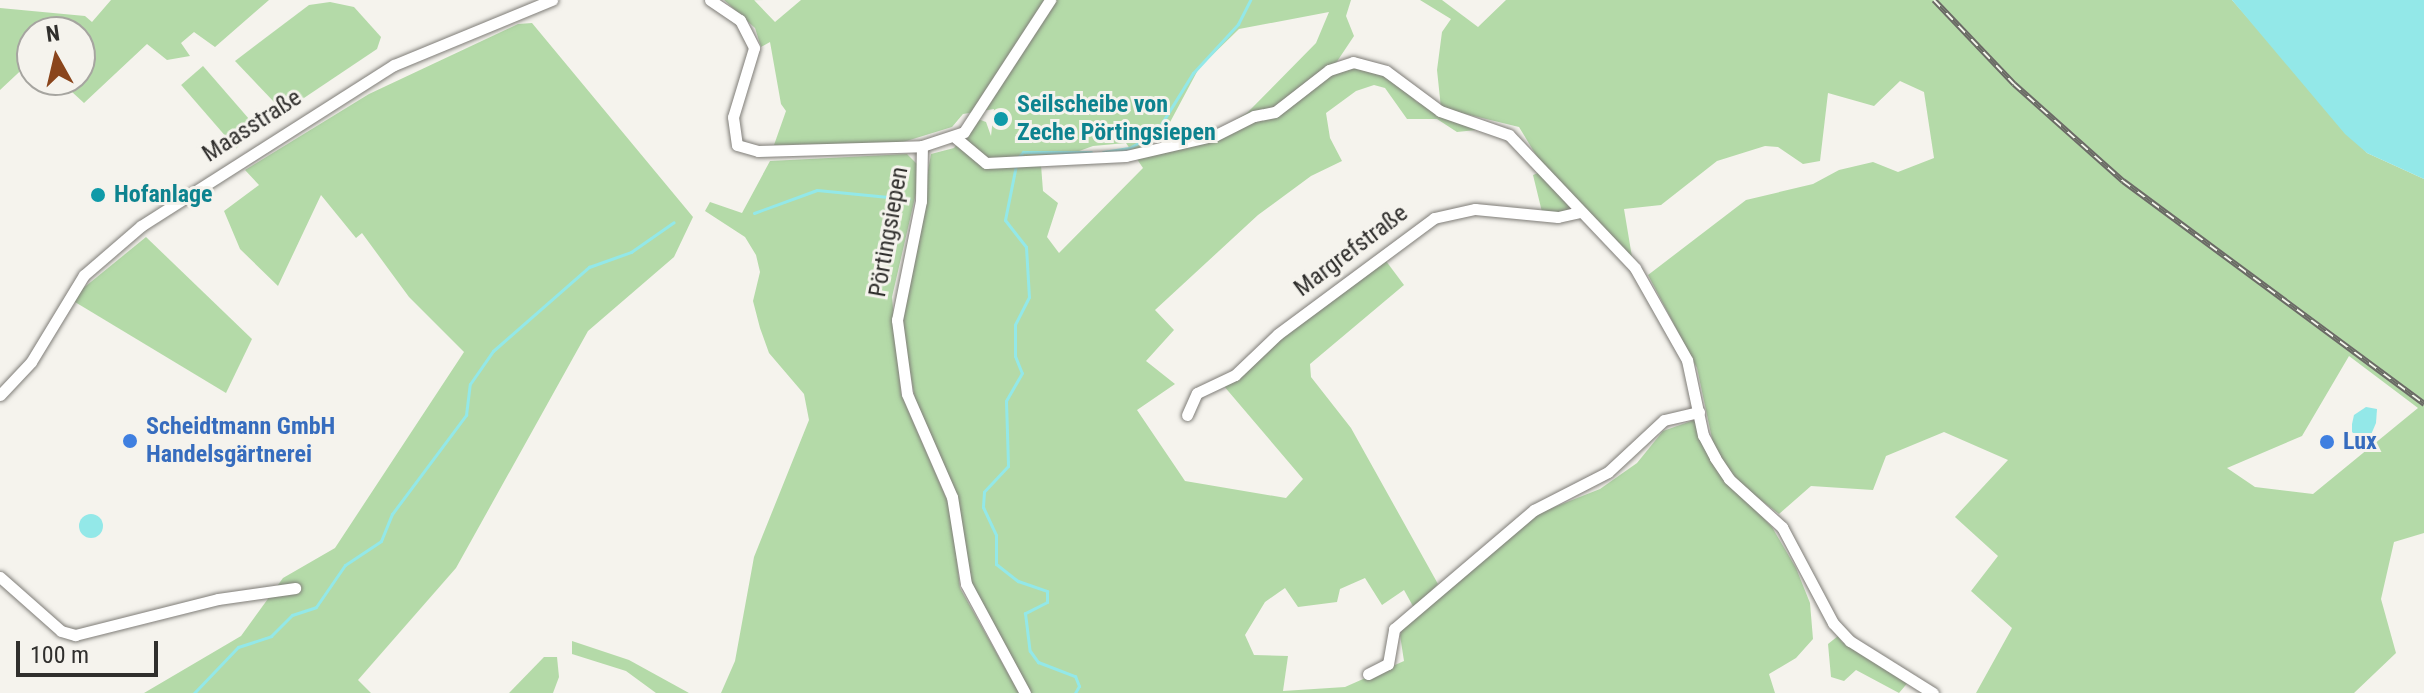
<!DOCTYPE html>
<meta charset="utf-8">
<style>
body{margin:0}
#map{position:relative;width:2424px;height:693px;overflow:hidden;background:#f5f3ed;font-family:"Roboto Condensed",sans-serif}
div>[style]{position:absolute}
[style*='--x']{left:calc(var(--x)*1px);top:calc(var(--y)*1px);width:calc(var(--w)*1px);rotate:calc(var(--a)*1deg)}
.green>*{inset:0;background:#b4daa8;transform-origin:0 0}
.water>*{inset:0;background:#93e8e8}
.round{border-radius:50%}
.stream>*{height:3px;margin:-1.5px;padding:0 1.5px;transform-origin:1.5px;border-radius:1.5px;background:#93e8e8}
.roads{filter:drop-shadow(0 0 2px #7f7d78) drop-shadow(0 0 2px #7f7d78)}
.minor>*{height:11px;margin:-5.5px;padding:0 5.5px;transform-origin:5.5px;border-radius:5.5px;background:#fff}
.rail>*{height:6px;margin-top:-3px;transform-origin:0;background:repeating-linear-gradient(90deg,#f5f3ed 0 9px,#6b6a66 0 18px);box-sizing:border-box;border-block:2px solid #6b6a66}
.dots>*{width:22px;height:22px;translate:-50% -50%;box-sizing:border-box;border:4px solid #f5f3ed;border-radius:50%}
span{translate:-50% -50%;white-space:nowrap;text-align:center;line-height:1.15;-webkit-text-stroke:6px #f5f3ed;paint-order:stroke}
.culture-label{font-size:24px;color:#0d838f;font-weight:700}
.left{translate:0 -50%;text-align:left}
.street-label{font-size:24px;color:#302f2d}
.shop-label{font-size:24px;color:#366cbe;font-weight:700}
.north{position:absolute;left:16px;top:16px;width:80px;height:80px;box-sizing:border-box;background:#f5f3ed;border:2px solid #a6a5a0;border-radius:50%;rotate:352deg;font-size:22px;font-weight:700;line-height:32px;text-align:center;color:#302f2d}
.north::after{content:'';display:block;margin:auto;width:28px;height:36px;background:#8a451c;clip-path:polygon(50% 0,100% 100%,50% 72%,0 100%)}
.scale{position:absolute;left:16px;top:641px;width:142px;height:36px;box-sizing:border-box;border:4px solid #302f2d;border-top:0;padding-left:10px;font-size:24px;line-height:28px;white-space:nowrap;color:#302f2d;-webkit-text-stroke:6px #f5f3ed;paint-order:stroke}
</style>
<div id="map">
<div class="green">
<div style="clip-path:polygon(111px 0,269px 0,215px 47px,194px 32px,181px 43px,190px 56px,167px 60px,147px 44px,84px 103px,59px 80px,80px 80px,80px 32px,32px 32px,32px 60px,0 90px,0 8px,85px 16px,92px 22px)"></div>
<div style="clip-path:polygon(evenodd,724px 0,754px 0,775px 22px,801px 0,1351px 0,1346px 16px,1354px 36px,1336px 63px,1388px 74px,1417px 102px,1485px 129px,1457px 132px,1437px 119px,1407px 119px,1385px 88px,1374px 85px,1356px 91px,1326px 113px,1330px 138px,1342px 161px,1311px 176px,1258px 215px,1155px 310px,1174px 330px,1146px 361px,1175px 384px,1137px 410px,1185px 481px,1286px 498px,1303px 479px,1223px 385px,1383px 257px,1404px 285px,1310px 364px,1311px 377px,1351px 428px,1438px 584px,1414px 608px,1404px 590px,1382px 605px,1365px 578px,1340px 589px,1337px 602px,1298px 607px,1285px 588px,1265px 602px,1245px 635px,1254px 655px,1288px 656px,1283px 691px,1345px 687px,1404px 661px,1400px 635px,1406px 622px,1534px 515px,1600px 489px,1637px 463px,1663px 431px,1694px 420px,1729px 483px,1772px 527px,1796px 568px,1810px 603px,1813px 639px,1796px 658px,1769px 674px,1775px 693px,1030px 693px,975px 599px,956px 497px,918px 414px,904px 341px,903px 309px,931px 154px,954px 148px,978px 119px,986px 122px,991px 136px,994px 109px,963px 114px,952px 127px,900px 143px,774px 145px,786px 111px,781px 104px,770px 42px,761px 47px,755px 28px,724px 0,1329px 12px,1316px 43px,1247px 113px,1213px 133px,1147px 146px,1168px 126px,1199px 68px,1239px 29px,1329px 12px,724px 0,1126px 143px,1143px 168px,1059px 253px,1047px 237px,1058px 203px,1043px 191px,1041px 165px,1093px 146px,1126px 143px)"></div>
<div style="clip-path:polygon(evenodd,1420px 0,1442px 0,1478px 27px,1506px 0,2232px 0,2367px 153px,2424px 179px,2424px 533px,2394px 542px,2381px 599px,2396px 653px,2354px 693px,1976px 693px,2012px 628px,1971px 591px,1998px 556px,1955px 517px,2008px 460px,1944px 432px,1886px 456px,1873px 490px,1811px 486px,1779px 514px,1740px 484px,1714px 448px,1697px 368px,1648px 275px,1746px 200px,1813px 184px,1839px 170px,1873px 162px,1898px 172px,1934px 158px,1924px 92px,1900px 81px,1874px 106px,1828px 93px,1820px 161px,1803px 164px,1778px 147px,1765px 146px,1717px 161px,1661px 205px,1624px 209px,1633px 263px,1581px 205px,1564px 213px,1542px 212px,1533px 175px,1545px 170px,1519px 127px,1441px 108px,1437px 70px,1442px 32px,1451px 19px,1420px 0,2349px 356px,2418px 408px,2313px 494px,2255px 487px,2227px 468px,2302px 436px,2349px 356px)"></div>
<div style="clip-path:polygon(330px 2px,354px 7px,381px 37px,377px 49px,292px 106px,275px 103px,235px 61px,309px 5px)"></div>
<div style="clip-path:polygon(532px 23px,693px 217px,674px 257px,588px 331px,456px 568px,358px 680px,371px 693px,144px 693px,241px 636px,283px 578px,335px 548px,464px 352px,409px 297px,362px 233px,356px 238px,321px 195px,278px 286px,240px 249px,224px 211px,259px 185px,245px 170px,369px 94px,518px 24px)"></div>
<div style="left:203px;top:66px;width:84px;height:29px;rotate:49deg"></div>
<div style="clip-path:polygon(907px 154px,917px 164px,917px 189px,892px 297px,901px 394px,951px 509px,960px 588px,1019px 693px,721px 693px,735px 661px,754px 557px,809px 420px,804px 394px,769px 353px,760px 328px,753px 301px,760px 272px,756px 255px,745px 237px,705px 211px,710px 202px,742px 213px,770px 161px)"></div>
<div style="clip-path:polygon(146px 237px,252px 339px,226px 393px,70px 299px)"></div>
<div style="clip-path:polygon(1838px 636px,1842px 642px,1910px 680px,1899px 693px,1856px 670px,1844px 681px,1831px 677px,1828px 644px)"></div>
<div style="clip-path:polygon(572px 641px,629px 660px,689px 693px,656px 693px,626px 671px,572px 654px)"></div>
<div style="clip-path:polygon(544px 657px,557px 657px,559px 677px,553px 693px,509px 693px)"></div>
</div>
<div class="water">
<div style="clip-path:polygon(2232px 0,2424px 0,2424px 179px,2367px 153px,2345px 134px)"></div>
<div style="clip-path:polygon(2366px 407px,2377px 409px,2376px 423px,2370px 437px,2360px 439px,2352px 432px,2352px 424px,2354px 415px)"></div>
<div class="round" style="left:79px;top:514px;width:24px;height:24px"></div>
</div>
<div class="stream">
<div style="--x:1103;--y:152;--w:26;--a:-9"></div>
<div style="--x:1129;--y:148;--w:30;--a:-28"></div>
<div style="--x:1155;--y:134;--w:72;--a:-58.1"></div>
<div style="--x:1193;--y:73;--w:67;--a:-47.4"></div>
<div style="--x:1238;--y:24;--w:27;--a:-63"></div>
<div style="--x:1018;--y:158;--w:8;--a:-50"></div>
<div style="--x:1023;--y:152;--w:68;--a:0"></div>
<div style="--x:1016;--y:165;--w:56;--a:101.3"></div>
<div style="--x:1005;--y:220;--w:34;--a:52"></div>
<div style="--x:1026;--y:247;--w:50;--a:86.6"></div>
<div style="--x:1029;--y:297;--w:31;--a:117"></div>
<div style="--x:1015;--y:325;--w:31;--a:90"></div>
<div style="--x:1015;--y:356;--w:18;--a:68"></div>
<div style="--x:1022;--y:373;--w:32;--a:120"></div>
<div style="--x:1006;--y:401;--w:65;--a:88.2"></div>
<div style="--x:1008;--y:466;--w:35;--a:133"></div>
<div style="--x:984;--y:492;--w:15;--a:94"></div>
<div style="--x:983;--y:507;--w:31;--a:65"></div>
<div style="--x:996;--y:535;--w:29;--a:90"></div>
<div style="--x:996;--y:564;--w:28;--a:38"></div>
<div style="--x:1018;--y:581;--w:31;--a:19"></div>
<div style="--x:1047;--y:591;--w:11;--a:90"></div>
<div style="--x:1047;--y:602;--w:25;--a:153"></div>
<div style="--x:1025;--y:613;--w:38;--a:83"></div>
<div style="--x:1030;--y:651;--w:14;--a:54"></div>
<div style="--x:1038;--y:662;--w:40;--a:21"></div>
<div style="--x:1075;--y:676;--w:11;--a:68"></div>
<div style="--x:1079;--y:686;--w:8;--a:120"></div>
<div style="--x:754;--y:213;--w:67;--a:-20.1"></div>
<div style="--x:817;--y:190;--w:92;--a:5.6"></div>
<div style="--x:194;--y:693;--w:64;--a:-46.3"></div>
<div style="--x:238;--y:647;--w:35;--a:-18"></div>
<div style="--x:271;--y:636;--w:30;--a:-45"></div>
<div style="--x:292;--y:615;--w:25;--a:-18"></div>
<div style="--x:316;--y:607;--w:51;--a:-55.4"></div>
<div style="--x:345;--y:565;--w:43;--a:-33.7"></div>
<div style="--x:381;--y:541;--w:29;--a:-68"></div>
<div style="--x:392;--y:514;--w:124;--a:-53.2"></div>
<div style="--x:466;--y:415;--w:31;--a:-83"></div>
<div style="--x:470;--y:384;--w:40;--a:-55.1"></div>
<div style="--x:493;--y:351;--w:128;--a:-41.2"></div>
<div style="--x:589;--y:267;--w:45;--a:-19.7"></div>
<div style="--x:631;--y:252;--w:52;--a:-34.9"></div>
</div>
<div class="roads">
<div class="minor">
<div style="--x:710;--y:0;--w:36;--a:34"></div>
<div style="--x:740;--y:20;--w:31;--a:63"></div>
<div style="--x:754;--y:48;--w:72;--a:106.9"></div>
<div style="--x:733;--y:117;--w:28;--a:82"></div>
<div style="--x:737;--y:145;--w:22;--a:16"></div>
<div style="--x:758;--y:151;--w:164;--a:-1.7"></div>
<div style="--x:956;--y:138;--w:39;--a:40"></div>
<div style="--x:986;--y:163;--w:140;--a:-2.9"></div>
<div style="--x:1126;--y:156;--w:92;--a:-13.1"></div>
<div style="--x:1216;--y:135;--w:42;--a:-26.6"></div>
<div style="--x:1254;--y:116;--w:21;--a:-11"></div>
<div style="--x:1275;--y:112;--w:68;--a:-37.9"></div>
<div style="--x:1329;--y:70;--w:25;--a:-18"></div>
<div style="--x:1353;--y:62;--w:34;--a:15"></div>
<div style="--x:1386;--y:71;--w:67;--a:36.5"></div>
<div style="--x:1440;--y:111;--w:73;--a:19.2"></div>
<div style="--x:1509;--y:135;--w:183;--a:46.5"></div>
<div style="--x:1635;--y:268;--w:106;--a:60.5"></div>
<div style="--x:1687;--y:360;--w:77;--a:78"></div>
<div style="--x:1703;--y:435;--w:26;--a:62"></div>
<div style="--x:1715;--y:458;--w:25;--a:56"></div>
<div style="--x:1729;--y:479;--w:72;--a:42.2"></div>
<div style="--x:1782;--y:527;--w:109;--a:62"></div>
<div style="--x:1833;--y:623;--w:25;--a:47"></div>
<div style="--x:1850;--y:641;--w:98;--a:32.1"></div>
<div style="--x:0;--y:395;--w:45;--a:-46.8"></div>
<div style="--x:31;--y:362;--w:102;--a:-58.7"></div>
<div style="--x:84;--y:275;--w:75;--a:-40.7"></div>
<div style="--x:141;--y:226;--w:300;--a:-32.5"></div>
<div style="--x:394;--y:65;--w:171;--a:-22.4"></div>
<div style="--x:1187;--y:415;--w:24;--a:-66"></div>
<div style="--x:1197;--y:393;--w:42;--a:-25.3"></div>
<div style="--x:1235;--y:375;--w:59;--a:-43.6"></div>
<div style="--x:1278;--y:334;--w:194;--a:-36.6"></div>
<div style="--x:1434;--y:218;--w:42;--a:-12.4"></div>
<div style="--x:1475;--y:209;--w:83;--a:5.5"></div>
<div style="--x:1558;--y:217;--w:23;--a:-13"></div>
<div style="--x:0;--y:577;--w:81;--a:41.5"></div>
<div style="--x:61;--y:631;--w:15;--a:16"></div>
<div style="--x:75;--y:635;--w:147;--a:-14.1"></div>
<div style="--x:218;--y:599;--w:78;--a:-8.1"></div>
<div style="--x:1368;--y:674;--w:22;--a:-27"></div>
<div style="--x:1388;--y:664;--w:36;--a:-80"></div>
<div style="--x:1394;--y:629;--w:184;--a:-40.4"></div>
<div style="--x:1534;--y:510;--w:83;--a:-27.2"></div>
<div style="--x:1608;--y:472;--w:76;--a:-42.9"></div>
<div style="--x:1664;--y:420;--w:36;--a:-13"></div>
<div style="--x:1025;--y:693;--w:124;--a:-118.4"></div>
<div style="--x:966;--y:584;--w:88;--a:-99.1"></div>
<div style="--x:952;--y:497;--w:112;--a:-113.6"></div>
<div style="--x:907;--y:394;--w:75;--a:-97.7"></div>
<div style="--x:897;--y:320;--w:121;--a:-78.6"></div>
<div style="--x:921;--y:201;--w:55;--a:-89"></div>
<div style="--x:922;--y:146;--w:44;--a:-18.4"></div>
<div style="--x:964;--y:132;--w:158;--a:-56.9"></div>
</div>
</div>
<div class="rail">
<div style="--x:1934;--y:0;--w:116;--a:46.4"></div>
<div style="--x:2014;--y:84;--w:146;--a:41.7"></div>
<div style="--x:2123;--y:181;--w:375;--a:36.5"></div>
</div>
<div class="dots">
<div style="left:1001px;top:119px;background:#0f9aa8"></div>
<div style="left:98px;top:195px;background:#0f9aa8"></div>
<div style="left:130px;top:441px;background:#3f7fe0"></div>
<div style="left:2327px;top:442px;background:#3f7fe0"></div>
</div>
<div class="culture-label">
<span class="left" style="left:1017px;top:119px">Seilscheibe von<br>Zeche Pörtingsiepen</span>
<span class="left" style="left:114px;top:195px">Hofanlage</span>
</div>
<div class="street-label">
<span style="left:252px;top:126px;rotate:-33deg">Maasstraße</span>
<span style="left:889px;top:232px;rotate:-80deg">Pörtingsiepen</span>
<span style="left:1351px;top:251px;rotate:-37deg">Margrefstraße</span>
</div>
<div class="shop-label">
<span class="left" style="left:146px;top:441px">Scheidtmann GmbH<br>Handelsgärtnerei</span>
<span class="left" style="left:2343px;top:442px">Lux</span>
</div>
<div class="north">N</div>
<div class="scale">100 m</div>
</div>
